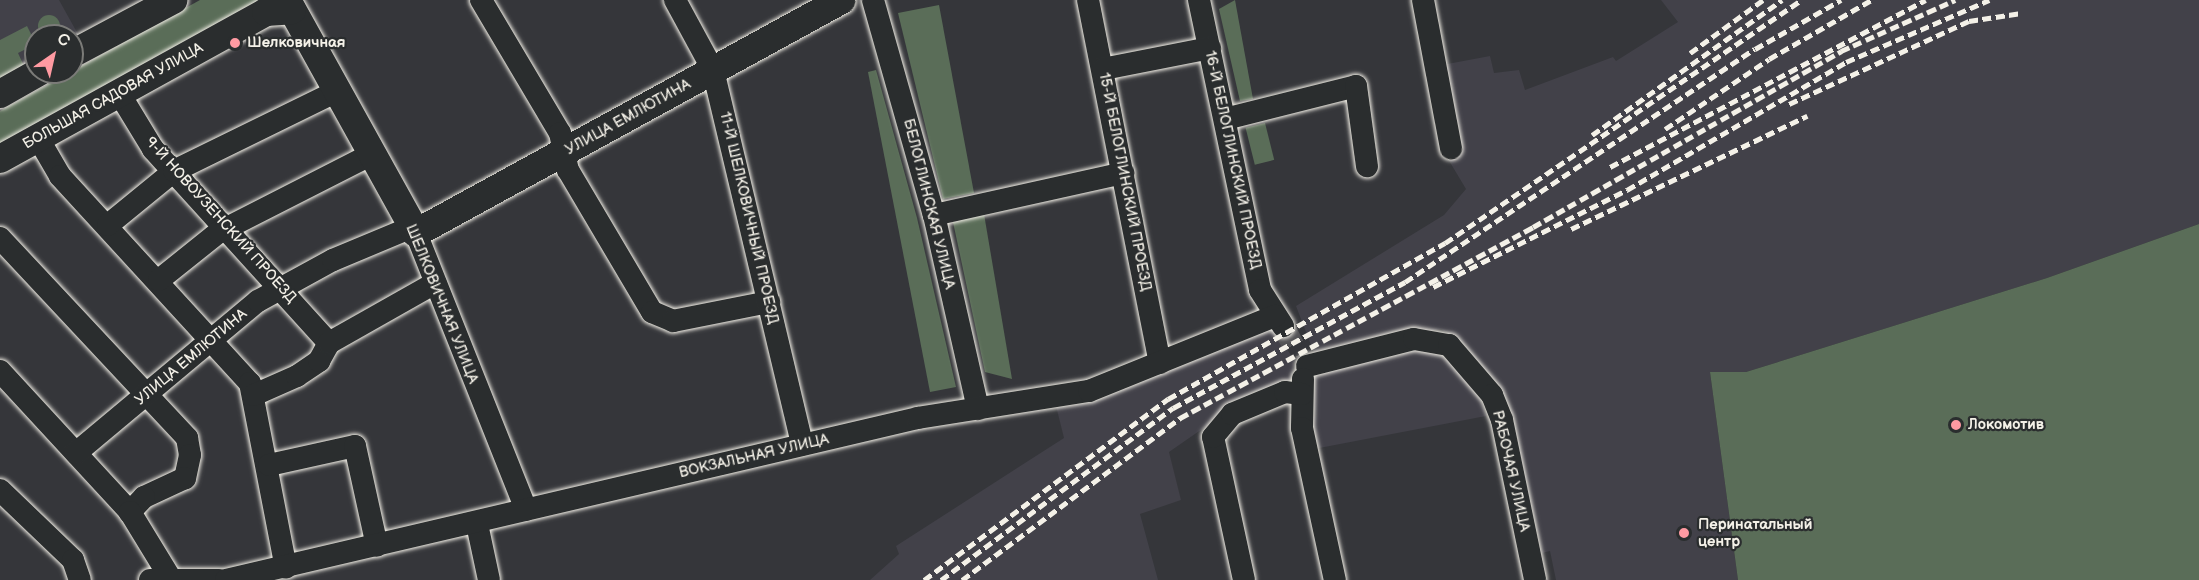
<!DOCTYPE html>
<meta charset="utf-8">
<style>
body{margin:0}
#map{position:relative;width:2199px;height:580px;overflow:hidden;background:#35363a;font-family:"Balsamiq Sans",sans-serif}
div>[style]{position:absolute}
[style*='--x']{left:calc(var(--x)*1px);top:calc(var(--y)*1px);width:calc(var(--w)*1px);rotate:calc(var(--a)*1deg)}
.built>*{inset:0;background:#424149}
.green>*{inset:0;background:#5a6d58;transform-origin:0 0}
.round{border-radius:50%}
.minor-tunnel>*{height:22px;margin-top:-11px;transform-origin:0;background:repeating-linear-gradient(90deg,#525254 0 22px,transparent 0 33px)}
.roads{filter:drop-shadow(0 0 2px #f4f1e8) drop-shadow(0 0 2px #f4f1e8)}
.minor>*{height:22px;margin:-11px;padding:0 11px;transform-origin:11px;border-radius:11px;background:#2a2d2e}
.major>*{height:28px;margin:-14px;padding:0 14px;transform-origin:14px;border-radius:14px;background:#2a2d2e}
.rail>*{height:4.5px;margin-top:-2.25px;transform-origin:0;background:repeating-linear-gradient(90deg,#f4f1e8 0 9px,transparent 0 13.5px)}
.dots>*{width:16px;height:16px;translate:-50% -50%;box-sizing:border-box;border:3px solid #2a2d2e;border-radius:50%}
span{translate:-50% -50%;white-space:nowrap;text-align:center;line-height:1.15;-webkit-text-stroke:4.5px #2a2d2e;paint-order:stroke}
.poi-label{font-size:15px;color:#f4f1e8;font-weight:700}
.left{translate:0 -50%;text-align:left}
.street-label{font-size:15px;color:#f4f1e8}
.north{position:absolute;left:24px;top:24px;width:60px;height:60px;box-sizing:border-box;background:#2a2d2e;border:2px solid #7b7b78;border-radius:50%;rotate:34deg;font-size:16px;font-weight:700;line-height:24px;text-align:center;color:#f4f1e8}
.north::after{content:'';display:block;margin:auto;width:21px;height:27px;background:#ff9aa2;clip-path:polygon(50% 0,100% 100%,50% 72%,0 100%)}
</style>
<div id="map">
<div class="built">
<div style="clip-path:polygon(0 0,59px 0,79px 36px,36px 36px,36px 59px,0 79px)"></div>
<div style="clip-path:polygon(1661px 0,2199px 0,2199px 224px,2047px 278px,1746px 372px,1710px 372px,1738px 580px,1556px 580px,1550px 551px,1542px 553px,1512px 414px,1465px 345px,1441px 329px,1314px 353px,1296px 306px,1444px 215px,1466px 189px,1442px 149px,1442px 65px,1490px 56px,1494px 73px,1519px 70px,1525px 90px,1613px 57px,1616px 61px,1678px 22px)"></div>
<div style="clip-path:polygon(1260px 328px,1274px 329px,1294px 360px,1292px 378px,1231px 409px,1169px 452px,1181px 500px,1140px 514px,1158px 580px,870px 580px,899px 554px,896px 546px,1064px 438px,1056px 406px)"></div>
<div style="clip-path:polygon(1414px 347px,1442px 353px,1479px 395px,1486px 416px,1314px 449px,1314px 374px)"></div>
</div>
<div class="green">
<div style="clip-path:polygon(200px 0,264px 0,0 149px,0 111px)"></div>
<div style="clip-path:polygon(1235px 0,1253px 99px,1240px 101px,1219px 9px)"></div>
<div style="clip-path:polygon(939px 5px,974px 193px,943px 199px,898px 13px)"></div>
<div class="round" style="left:38px;top:15px;width:22px;height:22px"></div>
<div style="clip-path:polygon(27px 26px,36px 44px,18px 53px,24px 66px,0 79px,0 40px)"></div>
<div style="clip-path:polygon(876px 70px,917px 218px,956px 387px,930px 392px,868px 72px)"></div>
<div style="left:1265px;top:123px;width:38px;height:20px;rotate:76deg"></div>
<div style="clip-path:polygon(984px 214px,1012px 379px,985px 372px,953px 222px)"></div>
<div style="clip-path:polygon(2199px 224px,2199px 580px,1738px 580px,1710px 372px,1746px 372px,2047px 278px)"></div>
</div>
<div class="minor-tunnel">
<div style="--x:1283;--y:326;--w:34;--a:62"></div>
</div>
<div class="roads">
<div class="minor">
<div style="--x:481;--y:0;--w:155;--a:59.3"></div>
<div style="--x:560;--y:133;--w:38;--a:78"></div>
<div style="--x:568;--y:170;--w:165;--a:59.4"></div>
<div style="--x:652;--y:312;--w:23;--a:23"></div>
<div style="--x:673;--y:321;--w:98;--a:-11.2"></div>
<div style="--x:675;--y:0;--w:80;--a:61.5"></div>
<div style="--x:713;--y:70;--w:385;--a:76.6"></div>
<div style="--x:873;--y:0;--w:223;--a:74.2"></div>
<div style="--x:934;--y:215;--w:199;--a:77.2"></div>
<div style="--x:1088;--y:0;--w:370;--a:78.8"></div>
<div style="--x:1199;--y:0;--w:296;--a:78.1"></div>
<div style="--x:1260;--y:290;--w:43;--a:57.4"></div>
<div style="--x:1423;--y:0;--w:151;--a:79.3"></div>
<div style="--x:1103;--y:69;--w:109;--a:-11.1"></div>
<div style="--x:119;--y:93;--w:66;--a:58.7"></div>
<div style="--x:153;--y:149;--w:262;--a:47.8"></div>
<div style="--x:1225;--y:119;--w:135;--a:-14.1"></div>
<div style="--x:1356;--y:86;--w:81;--a:82.2"></div>
<div style="--x:38;--y:138;--w:44;--a:59.9"></div>
<div style="--x:60;--y:176;--w:281;--a:47.5"></div>
<div style="--x:250;--y:383;--w:188;--a:79"></div>
<div style="--x:934;--y:215;--w:194;--a:-12.5"></div>
<div style="--x:108;--y:225;--w:85;--a:-39.3"></div>
<div style="--x:174;--y:171;--w:182;--a:-26.1"></div>
<div style="--x:416;--y:233;--w:298;--a:68.3"></div>
<div style="--x:0;--y:238;--w:274;--a:46.9"></div>
<div style="--x:187;--y:438;--w:17;--a:80"></div>
<div style="--x:190;--y:455;--w:24;--a:102"></div>
<div style="--x:185;--y:478;--w:45;--a:155.1"></div>
<div style="--x:144;--y:497;--w:21;--a:133"></div>
<div style="--x:159;--y:280;--w:77;--a:-38.7"></div>
<div style="--x:219;--y:232;--w:172;--a:-27"></div>
<div style="--x:1307;--y:366;--w:110;--a:-14.2"></div>
<div style="--x:1414;--y:339;--w:36;--a:10"></div>
<div style="--x:1449;--y:345;--w:66;--a:49.3"></div>
<div style="--x:1492;--y:395;--w:27;--a:68"></div>
<div style="--x:1502;--y:420;--w:163;--a:78.3"></div>
<div style="--x:0;--y:371;--w:192;--a:47.3"></div>
<div style="--x:130;--y:512;--w:75;--a:58.6"></div>
<div style="--x:1303;--y:379;--w:49;--a:91.2"></div>
<div style="--x:1302;--y:428;--w:156;--a:77.8"></div>
<div style="--x:254;--y:395;--w:47;--a:-23.8"></div>
<div style="--x:297;--y:376;--w:27;--a:-34"></div>
<div style="--x:319;--y:361;--w:21;--a:-61"></div>
<div style="--x:329;--y:343;--w:122;--a:-29.5"></div>
<div style="--x:76;--y:453;--w:237;--a:-39.9"></div>
<div style="--x:258;--y:301;--w:85;--a:-28.7"></div>
<div style="--x:333;--y:260;--w:86;--a:-22.7"></div>
<div style="--x:269;--y:465;--w:88;--a:-12.5"></div>
<div style="--x:355;--y:446;--w:102;--a:77.6"></div>
<div style="--x:0;--y:490;--w:101;--a:43.8"></div>
<div style="--x:73;--y:560;--w:21;--a:71"></div>
<div style="--x:477;--y:524;--w:57;--a:77.9"></div>
<div style="--x:150;--y:580;--w:69;--a:0"></div>
<div style="--x:226;--y:580;--w:711;--a:-13.18"></div>
<div style="--x:918;--y:418;--w:173;--a:-9"></div>
<div style="--x:1089;--y:391;--w:201;--a:-22"></div>
<div style="--x:1244;--y:580;--w:146;--a:-102.2"></div>
<div style="--x:1213;--y:437;--w:30;--a:-50"></div>
<div style="--x:1232;--y:414;--w:57;--a:-22.5"></div>
<div style="--x:1285;--y:392;--w:17;--a:7"></div>
</div>
<div class="major">
<div style="--x:287;--y:0;--w:266;--a:61"></div>
<div style="--x:416;--y:233;--w:485;--a:-28.7"></div>
<div style="--x:72;--y:54;--w:115;--a:-28.1"></div>
<div style="--x:0;--y:94;--w:45;--a:-29.4"></div>
<div style="--x:0;--y:159;--w:304;--a:-28.9"></div>
<div style="--x:266;--y:12;--w:26;--a:-4"></div>
</div>
</div>
<div class="rail">
<div style="--x:1690;--y:53;--w:90;--a:-36"></div>
<div style="--x:1789;--y:104;--w:198;--a:-24.8"></div>
<div style="--x:1969;--y:21;--w:53;--a:-8.7"></div>
<div style="--x:1665;--y:129;--w:125;--a:-33.9"></div>
<div style="--x:1769;--y:59;--w:118;--a:-30"></div>
<div style="--x:1592;--y:135;--w:233;--a:-35.4"></div>
<div style="--x:1610;--y:167;--w:357;--a:-27.9"></div>
<div style="--x:1571;--y:229;--w:262;--a:-25.6"></div>
<div style="--x:1433;--y:287;--w:217;--a:-26.6"></div>
<div style="--x:1627;--y:190;--w:254;--a:-30.3"></div>
<div style="--x:1846;--y:62;--w:156;--a:-23.4"></div>
<div style="--x:924;--y:580;--w:304;--a:-36.6"></div>
<div style="--x:1168;--y:399;--w:318;--a:-29.4"></div>
<div style="--x:1445;--y:243;--w:431;--a:-34.3"></div>
<div style="--x:941;--y:580;--w:289;--a:-36.6"></div>
<div style="--x:1173;--y:408;--w:264;--a:-28.5"></div>
<div style="--x:1405;--y:282;--w:420;--a:-33.7"></div>
<div style="--x:1755;--y:49;--w:99;--a:-29.7"></div>
<div style="--x:962;--y:580;--w:272;--a:-36.6"></div>
<div style="--x:1180;--y:418;--w:401;--a:-28.4"></div>
<div style="--x:1533;--y:227;--w:355;--a:-29.7"></div>
<div style="--x:1841;--y:51;--w:125;--a:-24.1"></div>
</div>
<div class="dots">
<div style="left:235px;top:43px;background:#ff9aa2"></div>
<div style="left:1956px;top:425px;background:#ff9aa2"></div>
<div style="left:1684px;top:533px;background:#ff9aa2"></div>
</div>
<div class="poi-label">
<span class="left" style="left:247px;top:43px">Шелковичная</span>
<span class="left" style="left:1968px;top:425px">Локомотив</span>
<span class="left" style="left:1698px;top:533px">Перинатальный<br>центр</span>
</div>
<div class="street-label">
<span style="left:113px;top:96px;rotate:-29deg">БОЛЬШАЯ САДОВАЯ УЛИЦА</span>
<span style="left:628px;top:117px;rotate:-29deg">УЛИЦА ЕМЛЮТИНА</span>
<span style="left:1233px;top:160px;rotate:78deg">16-Й БЕЛОГЛИНСКИЙ ПРОЕЗД</span>
<span style="left:1125px;top:182px;rotate:79deg">15-Й БЕЛОГЛИНСКИЙ ПРОЕЗД</span>
<span style="left:929px;top:204px;rotate:76deg">БЕЛОГЛИНСКАЯ УЛИЦА</span>
<span style="left:749px;top:218px;rotate:77deg">11-Й ШЕЛКОВИЧНЫЙ ПРОЕЗД</span>
<span style="left:221px;top:220px;rotate:48deg">9-Й НОВОУЗЕНСКИЙ ПРОЕЗД</span>
<span style="left:442px;top:304px;rotate:68deg">ШЕЛКОВИЧНАЯ УЛИЦА</span>
<span style="left:191px;top:357px;rotate:-40deg">УЛИЦА ЕМЛЮТИНА</span>
<span style="left:754px;top:456px;rotate:-13deg">ВОКЗАЛЬНАЯ УЛИЦА</span>
<span style="left:1511px;top:471px;rotate:77deg">РАБОЧАЯ УЛИЦА</span>
</div>
<div class="north">С</div>
</div>
